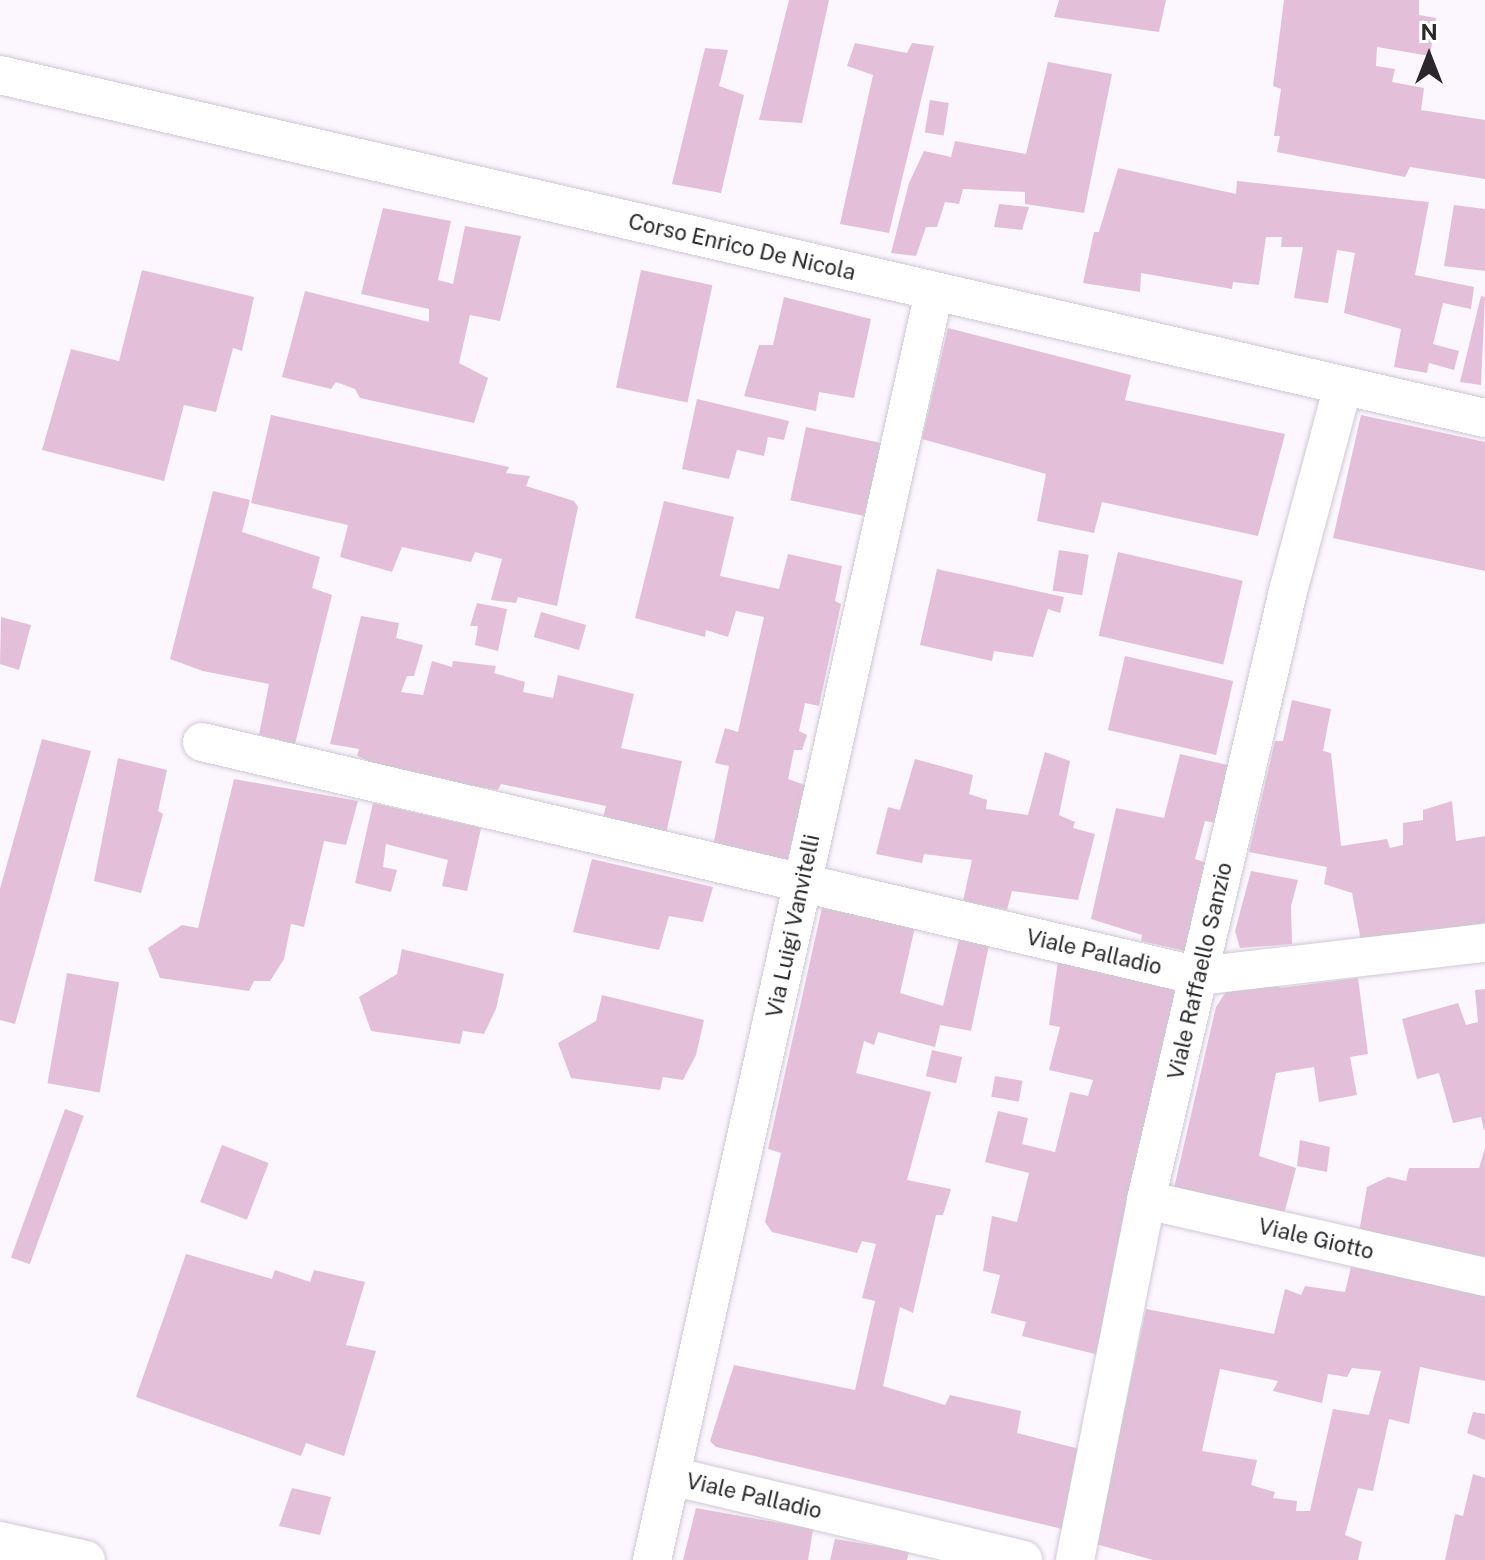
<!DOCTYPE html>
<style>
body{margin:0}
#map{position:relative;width:1485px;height:1560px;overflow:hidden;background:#fcf6ff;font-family:"Public Sans",sans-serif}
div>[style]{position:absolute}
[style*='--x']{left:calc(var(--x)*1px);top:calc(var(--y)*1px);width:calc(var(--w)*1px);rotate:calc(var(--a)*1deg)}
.building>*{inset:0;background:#e4bfda;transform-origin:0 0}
.roads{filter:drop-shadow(0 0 2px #d0c9d3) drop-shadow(0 0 2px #d0c9d3)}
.street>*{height:38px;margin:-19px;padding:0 19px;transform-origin:19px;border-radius:19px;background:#fff}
span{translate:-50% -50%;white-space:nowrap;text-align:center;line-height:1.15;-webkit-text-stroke:8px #fff;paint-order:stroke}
.street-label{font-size:22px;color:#2b282c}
.north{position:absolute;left:1389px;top:16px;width:80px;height:80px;-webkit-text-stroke:6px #fff;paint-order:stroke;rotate:0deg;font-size:22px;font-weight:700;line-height:32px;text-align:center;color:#2b282c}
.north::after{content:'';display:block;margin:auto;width:28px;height:36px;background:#2b282c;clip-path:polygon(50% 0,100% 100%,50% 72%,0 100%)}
</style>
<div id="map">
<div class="building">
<div style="clip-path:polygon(789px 0,829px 0,802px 123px,759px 120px)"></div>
<div style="clip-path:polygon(1059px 0,1166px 0,1159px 32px,1054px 17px)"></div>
<div style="clip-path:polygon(1284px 0,1419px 0,1419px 15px,1436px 18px,1430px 56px,1377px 47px,1376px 66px,1395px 69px,1392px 82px,1424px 88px,1421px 110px,1485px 120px,1485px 179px,1410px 167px,1405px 177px,1277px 152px,1280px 136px,1274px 136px,1281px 89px,1273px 86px)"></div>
<div style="clip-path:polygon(855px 43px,907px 53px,912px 43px,934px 46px,889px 233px,840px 224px,873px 75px,847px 66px)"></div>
<div style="clip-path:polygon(705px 48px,728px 50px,719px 86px,744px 95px,721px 193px,672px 184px)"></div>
<div style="clip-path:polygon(1048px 62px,1112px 74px,1084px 213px,1025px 204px,1025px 192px,963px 189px,959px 204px,945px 202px,937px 227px,926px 227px,916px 256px,891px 253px,909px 183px,924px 151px,951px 157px,955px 141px,1026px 154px)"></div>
<div style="left:930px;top:100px;width:19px;height:33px;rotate:9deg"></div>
<div style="clip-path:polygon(1118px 168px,1236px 194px,1237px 181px,1429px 202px,1415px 275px,1474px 287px,1471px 309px,1443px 303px,1433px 344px,1459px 351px,1454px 370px,1429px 363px,1427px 373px,1394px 367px,1401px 329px,1344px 313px,1355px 253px,1337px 250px,1328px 303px,1294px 298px,1303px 247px,1281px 247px,1282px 237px,1266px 237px,1259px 285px,1233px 282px,1232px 289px,1141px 273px,1140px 292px,1083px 283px,1094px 232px,1099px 232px)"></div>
<div style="clip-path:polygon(999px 204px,1029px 207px,1022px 230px,994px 227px)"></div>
<div style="clip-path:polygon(1454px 205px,1485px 209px,1485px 271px,1444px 266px)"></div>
<div style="clip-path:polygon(383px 208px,451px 221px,438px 280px,453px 284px,465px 226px,521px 236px,500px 321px,470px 315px,459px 363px,488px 378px,474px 423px,360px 398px,355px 389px,336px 382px,331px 389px,282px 377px,305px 291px,429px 322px,429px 309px,361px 294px)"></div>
<div style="clip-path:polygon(142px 270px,254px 297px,242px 351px,233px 348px,216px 412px,184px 405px,164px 481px,42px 450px,71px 349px,119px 361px)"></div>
<div style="left:641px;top:270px;width:73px;height:120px;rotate:12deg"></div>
<div style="clip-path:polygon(1481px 296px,1485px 297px,1481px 385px,1460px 382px)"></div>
<div style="clip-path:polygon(784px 297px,871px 319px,854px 398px,819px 392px,816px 411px,744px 396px,759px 345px,773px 345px)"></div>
<div style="clip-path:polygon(948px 328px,1131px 375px,1125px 400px,1285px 434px,1258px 536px,1102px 502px,1094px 533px,1037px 521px,1046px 474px,922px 439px)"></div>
<div style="clip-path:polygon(697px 399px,789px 421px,784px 440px,768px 437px,764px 456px,737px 450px,729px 479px,682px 469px)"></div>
<div style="clip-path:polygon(271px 415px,509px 467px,506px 473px,530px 476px,526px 486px,574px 501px,578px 507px,557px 606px,518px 597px,516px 603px,491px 600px,502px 559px,475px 552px,471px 562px,402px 547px,392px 572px,340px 557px,348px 525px,251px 503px)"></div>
<div style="clip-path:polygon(1361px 415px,1485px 442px,1485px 571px,1333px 538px)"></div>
<div style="left:806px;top:427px;width:77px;height:75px;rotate:12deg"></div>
<div style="clip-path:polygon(213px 491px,250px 500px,242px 532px,320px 557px,312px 588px,332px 595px,295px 744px,259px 735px,269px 684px,203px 671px,170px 659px)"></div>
<div style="clip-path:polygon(664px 501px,734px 517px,720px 576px,779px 589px,788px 554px,842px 566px,835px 601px,841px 604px,819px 706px,805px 703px,799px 731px,807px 735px,802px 750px,794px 750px,788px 779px,805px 785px,786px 867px,712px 852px,729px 766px,715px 763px,725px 728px,738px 732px,764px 617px,736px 611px,728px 637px,706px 630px,705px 637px,635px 618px)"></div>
<div style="left:1059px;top:550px;width:30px;height:41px;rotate:9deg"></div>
<div style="left:1118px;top:552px;width:128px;height:86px;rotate:13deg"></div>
<div style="clip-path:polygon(937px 569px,1064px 597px,1060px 613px,1048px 609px,1033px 657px,994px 651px,992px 661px,920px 645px)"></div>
<div style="clip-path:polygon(477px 603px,507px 609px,498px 651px,475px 645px,478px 626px,470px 626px)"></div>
<div style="left:541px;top:612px;width:47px;height:26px;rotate:16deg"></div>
<div style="clip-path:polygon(361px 616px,399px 623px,396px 638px,423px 645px,414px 676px,407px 676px,401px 692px,423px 695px,432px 661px,452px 667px,453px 661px,496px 666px,494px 673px,525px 682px,523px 692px,553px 698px,558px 675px,634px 694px,621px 748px,682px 761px,666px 834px,603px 818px,606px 806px,501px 784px,498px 790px,395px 772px,357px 756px,359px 749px,330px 744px)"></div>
<div style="clip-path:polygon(1px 617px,31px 625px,19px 670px,0 664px)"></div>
<div style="left:1125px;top:656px;width:111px;height:76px;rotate:13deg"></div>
<div style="clip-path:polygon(1292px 700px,1331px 709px,1323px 751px,1331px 753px,1341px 846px,1387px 839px,1390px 848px,1403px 845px,1403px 823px,1423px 820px,1423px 810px,1452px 801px,1456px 841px,1485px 836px,1485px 923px,1361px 941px,1352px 893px,1324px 884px,1327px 867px,1249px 852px,1275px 741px,1283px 741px)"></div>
<div style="clip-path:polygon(42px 739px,91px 751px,15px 1024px,0 1020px,0 889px)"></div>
<div style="clip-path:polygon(1045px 752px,1070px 761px,1059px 815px,1075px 822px,1073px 828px,1095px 834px,1078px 900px,1012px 891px,1007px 910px,963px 901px,972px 860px,924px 854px,922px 863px,876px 854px,888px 807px,900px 810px,915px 759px,973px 775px,969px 794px,987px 800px,986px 809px,1028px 815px)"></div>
<div style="clip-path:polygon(1180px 754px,1236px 767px,1222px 824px,1205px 821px,1195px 859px,1214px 865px,1199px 954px,1141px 941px,1142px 935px,1091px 919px,1116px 808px,1164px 818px)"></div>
<div style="clip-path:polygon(118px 758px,167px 770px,158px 811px,163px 814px,141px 893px,94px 881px)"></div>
<div style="clip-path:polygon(234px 779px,358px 801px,346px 845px,324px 841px,304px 927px,291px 924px,284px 959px,270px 981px,254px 981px,249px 991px,160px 978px,148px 948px,182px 925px,198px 928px)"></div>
<div style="clip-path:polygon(373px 803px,481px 828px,467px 891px,442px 886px,448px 860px,386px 844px,383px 867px,397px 870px,391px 892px,355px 883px)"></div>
<div style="clip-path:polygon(592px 859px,713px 887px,703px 922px,669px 916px,659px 950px,573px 932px)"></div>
<div style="clip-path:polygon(1251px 871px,1298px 880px,1291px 906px,1292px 944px,1240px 948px,1235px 931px)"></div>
<div style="clip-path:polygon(822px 908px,915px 927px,900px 993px,943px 1006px,959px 939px,989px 945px,971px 1031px,940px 1025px,935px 1047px,878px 1032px,874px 1045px,864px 1041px,856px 1073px,931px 1092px,907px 1180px,951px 1189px,943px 1215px,936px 1215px,913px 1313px,900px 1307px,883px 1386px,945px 1405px,950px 1395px,1021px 1411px,1017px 1433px,1091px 1452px,1071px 1531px,716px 1447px,710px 1441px,734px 1365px,855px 1390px,875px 1301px,862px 1298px,876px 1244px,862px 1241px,857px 1253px,772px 1232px,765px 1222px,781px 1153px,768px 1149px)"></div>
<div style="clip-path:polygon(402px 949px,504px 974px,496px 1009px,484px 1034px,463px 1031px,460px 1044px,371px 1031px,359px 997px,397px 974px)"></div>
<div style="clip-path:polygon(1058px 961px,1182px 981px,1099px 1355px,1022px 1336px,1026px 1322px,991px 1313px,1000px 1275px,983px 1271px,992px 1216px,1017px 1222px,1029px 1173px,985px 1162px,998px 1111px,1028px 1118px,1022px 1144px,1055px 1152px,1070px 1092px,1088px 1096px,1093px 1080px,1049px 1070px,1060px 1027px,1049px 1025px)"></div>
<div style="left:67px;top:973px;width:53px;height:112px;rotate:10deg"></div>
<div style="clip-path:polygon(1358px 978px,1368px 1054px,1350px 1057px,1357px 1095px,1319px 1102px,1314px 1067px,1276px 1073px,1259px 1156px,1296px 1168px,1281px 1226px,1171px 1201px,1216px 1007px,1226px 992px,1272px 982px,1280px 988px)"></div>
<div style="clip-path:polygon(1485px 989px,1485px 1130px,1484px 1130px,1481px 1117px,1453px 1123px,1439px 1073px,1417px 1079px,1402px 1019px,1458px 1003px,1466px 1025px,1478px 1022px,1475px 990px)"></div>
<div style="clip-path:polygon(602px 995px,704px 1020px,696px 1055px,683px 1080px,663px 1077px,660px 1090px,571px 1078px,558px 1043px,596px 1021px)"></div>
<div style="left:932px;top:1050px;width:31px;height:27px;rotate:13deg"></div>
<div style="left:995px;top:1076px;width:28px;height:21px;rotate:10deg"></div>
<div style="left:65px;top:1109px;width:20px;height:158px;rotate:20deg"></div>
<div style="clip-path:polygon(1300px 1140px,1330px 1147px,1327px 1172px,1297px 1166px)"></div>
<div style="left:222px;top:1145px;width:50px;height:61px;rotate:21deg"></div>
<div style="clip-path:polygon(1485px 1148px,1485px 1264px,1358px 1238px,1367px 1187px,1388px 1177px,1406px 1181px,1409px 1168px,1479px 1168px)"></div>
<div style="clip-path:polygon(186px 1254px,272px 1279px,275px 1270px,310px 1282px,314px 1270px,365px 1282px,346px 1345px,376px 1351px,344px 1456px,306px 1443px,301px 1456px,136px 1397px)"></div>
<div style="clip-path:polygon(evenodd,1351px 1267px,1485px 1291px,1485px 1381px,1420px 1367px,1409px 1424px,1389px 1419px,1373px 1491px,1358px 1488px,1345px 1535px,1362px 1542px,1358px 1560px,1153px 1560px,1096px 1544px,1146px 1309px,1274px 1334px,1285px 1289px,1301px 1295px,1305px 1286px,1345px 1292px,1351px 1267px,1352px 1368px,1381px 1371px,1369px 1415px,1333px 1409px,1310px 1511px,1296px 1511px,1297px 1501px,1273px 1498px,1275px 1492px,1251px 1485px,1257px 1460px,1202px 1451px,1220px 1369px,1278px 1381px,1273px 1391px,1322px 1403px,1328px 1374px,1347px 1377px,1352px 1368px)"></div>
<div style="clip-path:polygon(1473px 1412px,1485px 1414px,1485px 1440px,1467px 1433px)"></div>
<div style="clip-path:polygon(1473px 1474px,1485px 1478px,1485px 1560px,1445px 1560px,1455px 1514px,1463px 1516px)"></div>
<div style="clip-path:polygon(292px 1488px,331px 1497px,320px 1535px,279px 1526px)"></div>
<div style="clip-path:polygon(696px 1508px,813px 1529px,808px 1560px,683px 1560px)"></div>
<div style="clip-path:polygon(835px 1539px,909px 1551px,907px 1560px,830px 1560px)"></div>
</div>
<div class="roads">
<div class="street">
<div style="--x:0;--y:75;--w:1524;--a:13.01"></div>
<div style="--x:202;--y:742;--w:1024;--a:13.21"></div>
<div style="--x:1199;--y:976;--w:288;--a:-6.6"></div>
<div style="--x:1146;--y:1200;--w:348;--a:12.8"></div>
<div style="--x:671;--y:1476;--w:362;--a:13.4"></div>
<div style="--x:0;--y:1541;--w:88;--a:12.5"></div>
<div style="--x:652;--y:1560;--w:1299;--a:-77.46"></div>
<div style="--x:1075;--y:1560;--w:367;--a:-78.8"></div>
<div style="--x:1146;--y:1200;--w:625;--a:-76.87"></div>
<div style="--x:1288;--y:591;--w:212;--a:-75"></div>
</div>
</div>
<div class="street-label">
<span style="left:742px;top:247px;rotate:13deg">Corso Enrico De Nicola</span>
<span style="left:793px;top:926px;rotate:-78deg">Via Luigi Vanvitelli</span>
<span style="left:1094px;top:952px;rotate:13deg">Viale Palladio</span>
<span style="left:1200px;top:971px;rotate:-77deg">Viale Raffaello Sanzio</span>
<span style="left:1316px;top:1239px;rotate:13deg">Viale Giotto</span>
<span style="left:754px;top:1496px;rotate:13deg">Viale Palladio</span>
</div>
<div class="north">N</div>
</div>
